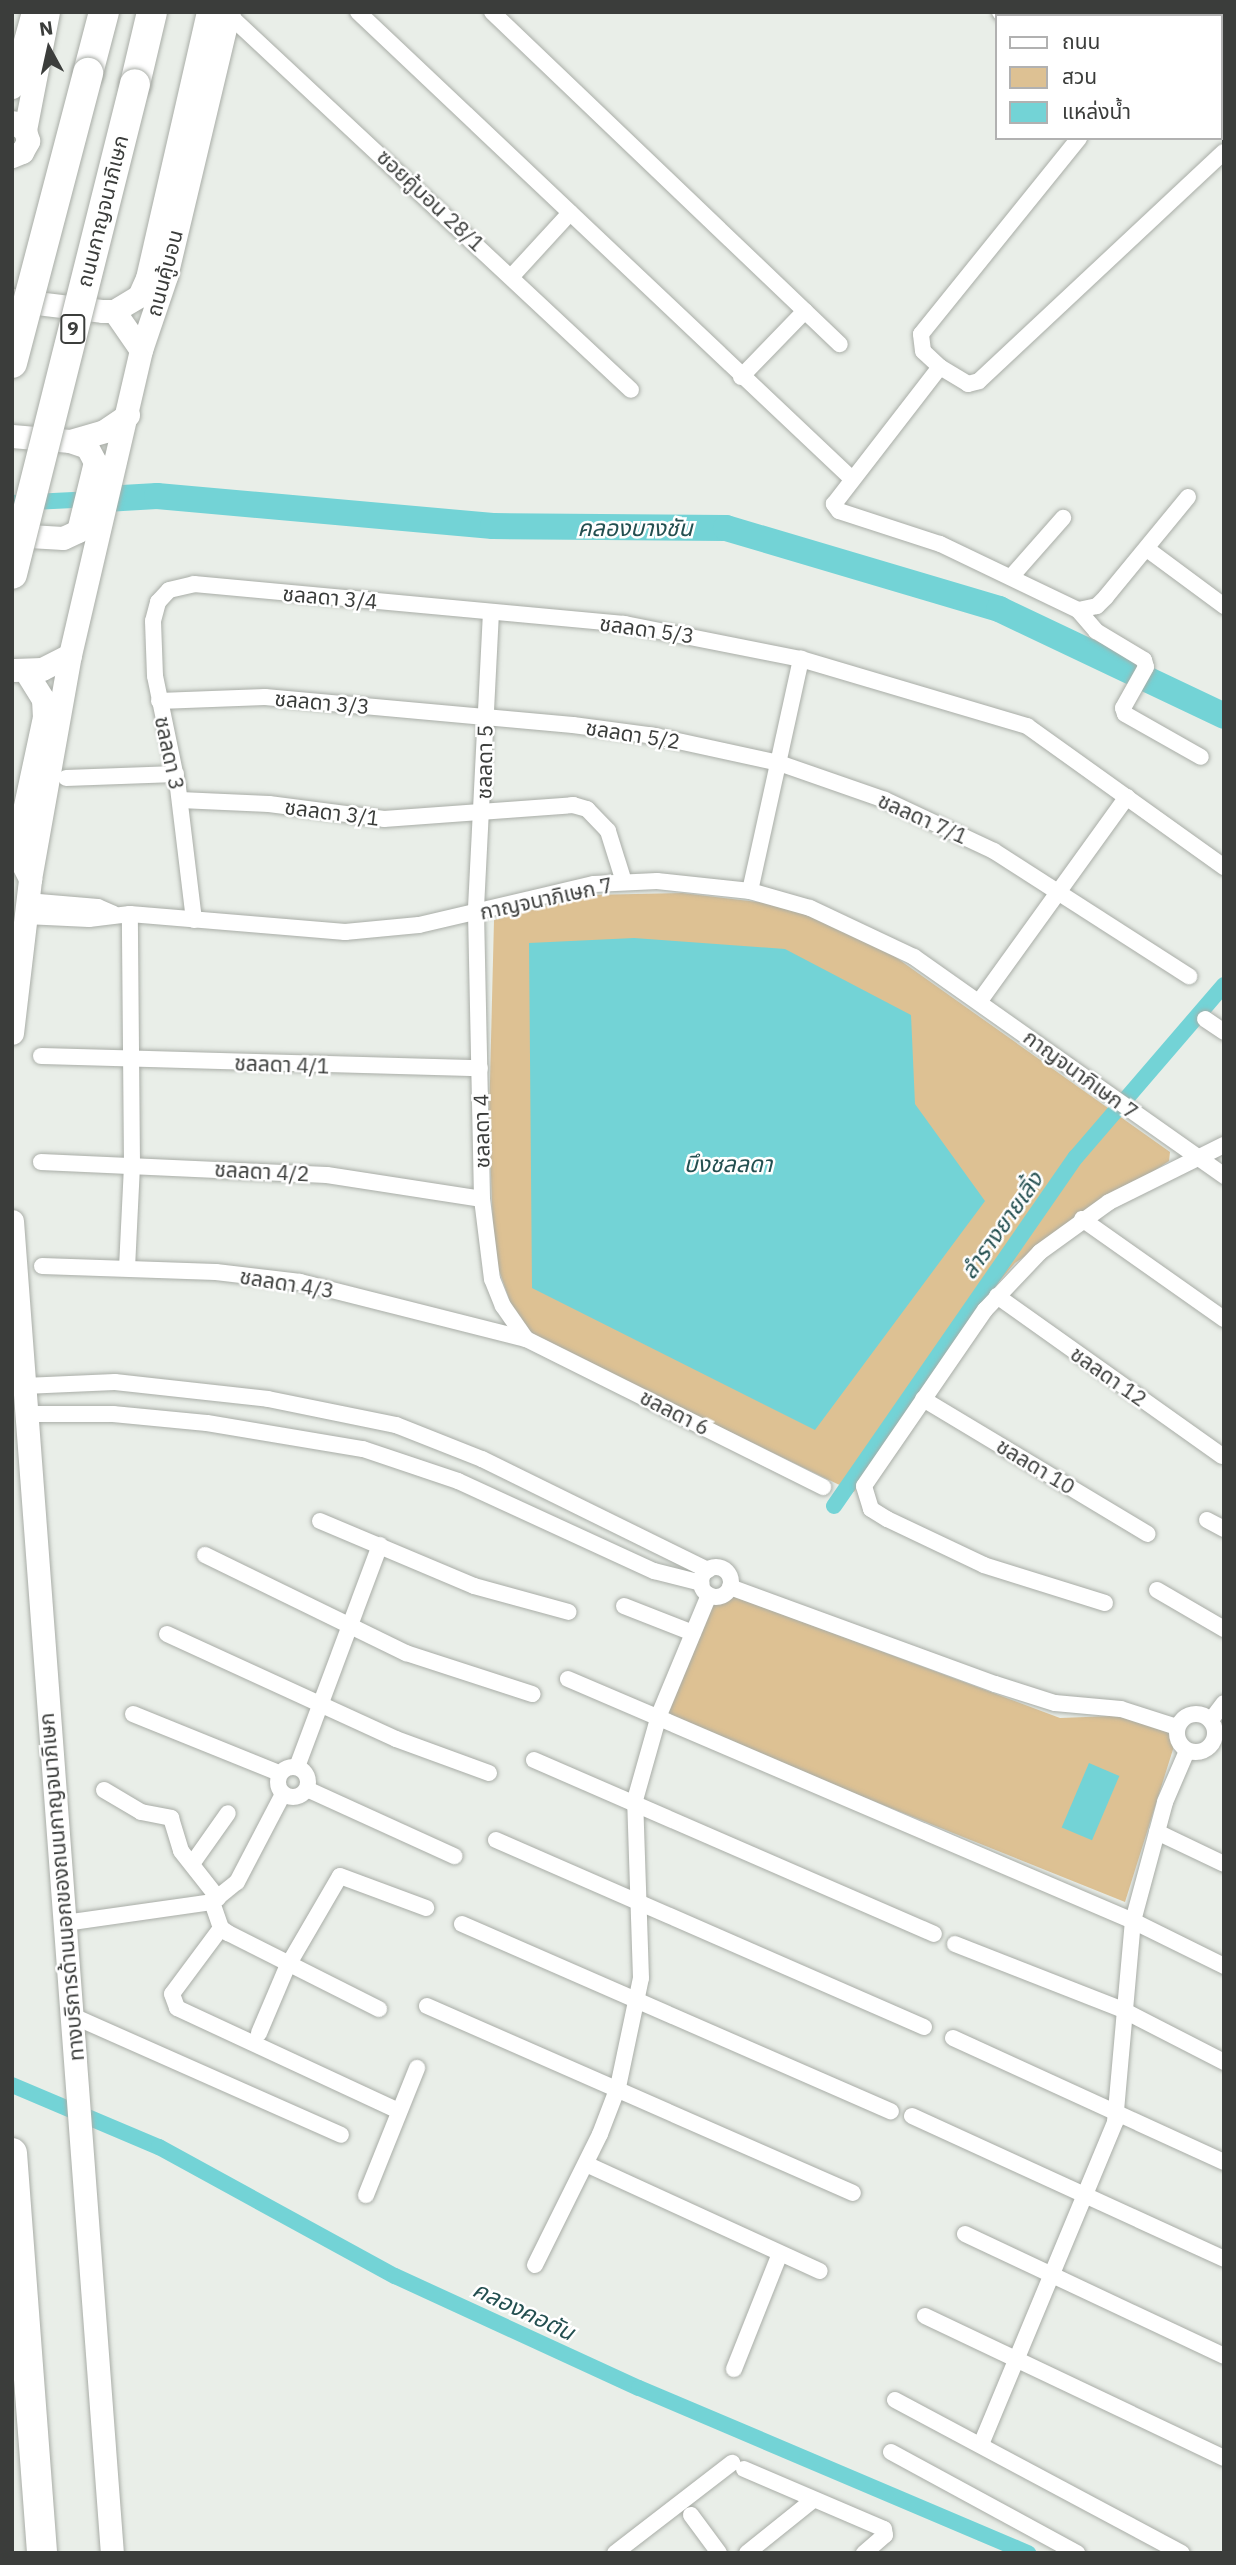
<!DOCTYPE html>
<meta charset="utf-8">
<style>
body{margin:0}
#map{position:relative;width:1236px;height:2565px;overflow:hidden;background:#e9eee8;font-family:"IBM Plex Sans","Noto Sans Thai",sans-serif}
div>[style]{position:absolute}
[style*='--x']{left:calc(var(--x)*1px);top:calc(var(--y)*1px);width:calc(var(--w)*1px);rotate:calc(var(--a)*1deg)}
.green>*{inset:0;background:#ddc193}
.water>*{inset:0;background:#73d3d6;transform-origin:0 0}
.canal>*{height:16px;margin:-8px;padding:0 8px;transform-origin:8px;border-radius:8px;background:#73d3d6}
.river>*{height:26px;margin:-13px;padding:0 13px;transform-origin:13px;border-radius:13px;background:#73d3d6}
.roads{filter:drop-shadow(0 0 2px #a9ada7) drop-shadow(0 0 2px #a9ada7)}
.street>*{height:16px;margin:-8px;padding:0 8px;transform-origin:8px;border-radius:8px;background:#fff}
.street>.ring{margin:-8px;padding:0;box-sizing:content-box;background:none;border:16px solid #fff;border-radius:50%}
.secondary>*{height:23px;margin:-11.5px;padding:0 11.5px;transform-origin:11.5px;border-radius:11.5px;background:#fff}
.highway>*{height:30px;margin:-15px;padding:0 15px;transform-origin:15px;border-radius:15px;background:#fff}
.bridges{filter:drop-shadow(0 0 2px #a9ada7) drop-shadow(0 0 2px #a9ada7)}
.highway-bridge>*{height:30px;margin:-15px;padding:0 15px;transform-origin:15px;border-radius:15px;background:#fff}
span{translate:-50% -50%;white-space:nowrap;text-align:center;line-height:1.15;-webkit-text-stroke:5px #fff;paint-order:stroke}
.shield-label span{padding:2px 5px;background:#fff;border:2px solid;border-radius:5px;-webkit-text-stroke-width:0}
.shield-label{font-size:19px;color:#3b3d3b;font-weight:700}
.street-label{font-size:21px;color:#3b3d3b}
.water-label{font-size:23px;color:#234f50;font-style:italic}
.frame{position:absolute;inset:0;border:14px solid #3b3d3b;pointer-events:none}
.legend{position:absolute;left:995px;top:14px;width:228px;height:126px;box-sizing:border-box;background:#fff;border:2px solid #b1b1b1;margin:0;padding:9px 12px;list-style:none;font-size:21px;color:#3b3d3b}
.legend li{display:flex;align-items:center;gap:14px;height:35px}
.legend b{width:35px;border:2px solid #b1b1b1}
.north{position:absolute;left:14px;top:14px;width:70px;height:70px;-webkit-text-stroke:5px #fff;paint-order:stroke;rotate:352deg;font-size:19px;font-weight:700;line-height:28px;text-align:center;color:#3b3d3b}
.north::after{content:'';display:block;margin:auto;width:24px;height:32px;background:#3b3d3b;clip-path:polygon(50% 0,100% 100%,50% 72%,0 100%)}
</style>
<div id="map">
<div class="green">
<div style="clip-path:polygon(682px 893px,792px 906px,863px 934px,1170px 1152px,1169px 1161px,1015px 1263px,951px 1337px,854px 1492px,520px 1330px,494px 1256px,489px 1121px,494px 920px,589px 895px)"></div>
<div style="clip-path:polygon(733px 1596px,1060px 1718px,1112px 1716px,1166px 1724px,1175px 1743px,1125px 1902px,659px 1715px,713px 1604px)"></div>
</div>
<div class="water">
<div style="clip-path:polygon(634px 938px,785px 949px,911px 1015px,915px 1104px,985px 1201px,815px 1430px,532px 1288px,529px 943px)"></div>
<div style="left:1089px;top:1763px;width:33px;height:70px;rotate:23deg"></div>
</div>
<div class="canal">
<div style="--x:12;--y:503;--w:82;--a:-2.8"></div>
<div style="--x:834;--y:1506;--w:425;--a:-55.3"></div>
<div style="--x:1076;--y:1157;--w:227;--a:-49.3"></div>
<div style="--x:12;--y:2085;--w:160;--a:22.9"></div>
<div style="--x:159;--y:2147;--w:269;--a:28.7"></div>
<div style="--x:395;--y:2276;--w:268;--a:24.7"></div>
<div style="--x:639;--y:2388;--w:423;--a:23"></div>
</div>
<div class="river">
<div style="--x:105;--y:499;--w:52;--a:-3.3"></div>
<div style="--x:157;--y:496;--w:337;--a:5.1"></div>
<div style="--x:493;--y:526;--w:233;--a:0.5"></div>
<div style="--x:726;--y:528;--w:285;--a:16.5"></div>
<div style="--x:999;--y:609;--w:249;--a:25.4"></div>
</div>
<div class="roads">
<div class="street">
<div style="--x:358;--y:12;--w:678;--a:43.39"></div>
<div style="--x:492;--y:12;--w:481;--a:43.7"></div>
<div style="--x:1000;--y:12;--w:6;--a:45"></div>
<div style="--x:228;--y:14;--w:551;--a:43.01"></div>
<div style="--x:1195;--y:16;--w:5;--a:-53"></div>
<div style="--x:512;--y:276;--w:86;--a:-47.4"></div>
<div style="--x:940;--y:367;--w:23;--a:-137"></div>
<div style="--x:923;--y:351;--w:17;--a:-97"></div>
<div style="--x:921;--y:334;--w:252;--a:-51.1"></div>
<div style="--x:741;--y:377;--w:92;--a:-45.9"></div>
<div style="--x:1188;--y:497;--w:129;--a:129.4"></div>
<div style="--x:1106;--y:597;--w:13;--a:135"></div>
<div style="--x:1097;--y:606;--w:19;--a:168"></div>
<div style="--x:1078;--y:610;--w:153;--a:-154.4"></div>
<div style="--x:940;--y:544;--w:106;--a:-161.9"></div>
<div style="--x:839;--y:511;--w:9;--a:-126"></div>
<div style="--x:834;--y:504;--w:173;--a:-52.3"></div>
<div style="--x:940;--y:367;--w:33;--a:31"></div>
<div style="--x:968;--y:384;--w:11;--a:-15"></div>
<div style="--x:979;--y:381;--w:335;--a:-43.1"></div>
<div style="--x:1147;--y:549;--w:96;--a:36.5"></div>
<div style="--x:1011;--y:577;--w:79;--a:-48.6"></div>
<div style="--x:1078;--y:610;--w:28;--a:49"></div>
<div style="--x:1096;--y:631;--w:56;--a:31.1"></div>
<div style="--x:1144;--y:660;--w:7;--a:74"></div>
<div style="--x:1146;--y:667;--w:47;--a:119.3"></div>
<div style="--x:1123;--y:708;--w:6;--a:72"></div>
<div style="--x:1125;--y:714;--w:87;--a:29.5"></div>
<div style="--x:491;--y:612;--w:300;--a:92.9"></div>
<div style="--x:476;--y:912;--w:287;--a:88.8"></div>
<div style="--x:482;--y:1199;--w:81;--a:82.9"></div>
<div style="--x:492;--y:1279;--w:29;--a:68"></div>
<div style="--x:503;--y:1306;--w:40;--a:55.1"></div>
<div style="--x:159;--y:701;--w:106;--a:-2.2"></div>
<div style="--x:265;--y:697;--w:309;--a:5.2"></div>
<div style="--x:573;--y:725;--w:83;--a:7.6"></div>
<div style="--x:655;--y:736;--w:127;--a:12.3"></div>
<div style="--x:779;--y:763;--w:112;--a:19.2"></div>
<div style="--x:885;--y:800;--w:120;--a:25.1"></div>
<div style="--x:994;--y:851;--w:232;--a:32.7"></div>
<div style="--x:66;--y:778;--w:110;--a:-2.1"></div>
<div style="--x:180;--y:800;--w:89;--a:2.6"></div>
<div style="--x:269;--y:804;--w:116;--a:7.4"></div>
<div style="--x:384;--y:819;--w:190;--a:-4.2"></div>
<div style="--x:573;--y:805;--w:15;--a:16"></div>
<div style="--x:587;--y:809;--w:30;--a:46"></div>
<div style="--x:608;--y:831;--w:53;--a:72.6"></div>
<div style="--x:750;--y:891;--w:238;--a:-77.6"></div>
<div style="--x:27;--y:901;--w:71;--a:4.8"></div>
<div style="--x:98;--y:907;--w:17;--a:24"></div>
<div style="--x:25;--y:916;--w:64;--a:2.7"></div>
<div style="--x:89;--y:919;--w:41;--a:-7"></div>
<div style="--x:130;--y:914;--w:216;--a:4.8"></div>
<div style="--x:345;--y:932;--w:74;--a:-5.4"></div>
<div style="--x:419;--y:925;--w:180;--a:-13.2"></div>
<div style="--x:594;--y:884;--w:63;--a:-2.7"></div>
<div style="--x:657;--y:881;--w:94;--a:6.1"></div>
<div style="--x:750;--y:891;--w:62;--a:15.8"></div>
<div style="--x:810;--y:908;--w:115;--a:25.2"></div>
<div style="--x:914;--y:957;--w:380;--a:35.2"></div>
<div style="--x:194;--y:920;--w:134;--a:-96.9"></div>
<div style="--x:178;--y:787;--w:113;--a:-101.7"></div>
<div style="--x:155;--y:676;--w:55;--a:-92.1"></div>
<div style="--x:153;--y:621;--w:20;--a:-75"></div>
<div style="--x:158;--y:602;--w:16;--a:-47"></div>
<div style="--x:169;--y:590;--w:26;--a:-13"></div>
<div style="--x:194;--y:584;--w:432;--a:5.3"></div>
<div style="--x:624;--y:624;--w:180;--a:11.2"></div>
<div style="--x:801;--y:659;--w:236;--a:16.5"></div>
<div style="--x:1027;--y:726;--w:242;--a:35.6"></div>
<div style="--x:979;--y:1002;--w:253;--a:-54.2"></div>
<div style="--x:1205;--y:1019;--w:23;--a:34"></div>
<div style="--x:41;--y:1056;--w:439;--a:1.6"></div>
<div style="--x:41;--y:1162;--w:286;--a:2.6"></div>
<div style="--x:327;--y:1175;--w:157;--a:8.8"></div>
<div style="--x:1082;--y:1219;--w:174;--a:35.2"></div>
<div style="--x:42;--y:1266;--w:174;--a:2"></div>
<div style="--x:216;--y:1272;--w:85;--a:6.8"></div>
<div style="--x:300;--y:1282;--w:233;--a:14.2"></div>
<div style="--x:526;--y:1339;--w:332;--a:26.5"></div>
<div style="--x:127;--y:1268;--w:103;--a:-87.2"></div>
<div style="--x:132;--y:1165;--w:251;--a:-90.5"></div>
<div style="--x:997;--y:1296;--w:276;--a:35.4"></div>
<div style="--x:24;--y:1386;--w:91;--a:-2.5"></div>
<div style="--x:115;--y:1382;--w:154;--a:6.3"></div>
<div style="--x:268;--y:1399;--w:131;--a:11.5"></div>
<div style="--x:396;--y:1425;--w:92;--a:21.6"></div>
<div style="--x:482;--y:1459;--w:252;--a:26.2"></div>
<div style="--x:923;--y:1399;--w:262;--a:31"></div>
<div style="--x:26;--y:1414;--w:87;--a:0"></div>
<div style="--x:113;--y:1414;--w:94;--a:5.5"></div>
<div style="--x:207;--y:1423;--w:158;--a:9.5"></div>
<div style="--x:363;--y:1449;--w:100;--a:18.6"></div>
<div style="--x:458;--y:1481;--w:216;--a:24.7"></div>
<div style="--x:654;--y:1571;--w:49;--a:14.3"></div>
<div style="--x:1207;--y:1520;--w:19;--a:28"></div>
<div style="--x:320;--y:1521;--w:167;--a:22.9"></div>
<div style="--x:474;--y:1586;--w:98;--a:15.3"></div>
<div style="--x:205;--y:1555;--w:224;--a:26"></div>
<div style="--x:406;--y:1653;--w:133;--a:18"></div>
<div class="ring" style="left:701px;top:1567px;width:14px;height:14px"></div>
<div style="--x:730;--y:1587;--w:282;--a:20.1"></div>
<div style="--x:995;--y:1684;--w:63;--a:17.6"></div>
<div style="--x:1055;--y:1703;--w:66;--a:5.2"></div>
<div style="--x:1121;--y:1709;--w:59;--a:17.8"></div>
<div style="--x:1157;--y:1590;--w:78;--a:30.2"></div>
<div style="--x:1105;--y:1603;--w:127;--a:-162.6"></div>
<div style="--x:984;--y:1565;--w:107;--a:-154.6"></div>
<div style="--x:887;--y:1519;--w:19;--a:-148"></div>
<div style="--x:871;--y:1509;--w:24;--a:-107"></div>
<div style="--x:864;--y:1486;--w:214;--a:-55.5"></div>
<div style="--x:985;--y:1310;--w:80;--a:-46.5"></div>
<div style="--x:1040;--y:1252;--w:85;--a:-35.9"></div>
<div style="--x:1109;--y:1202;--w:128;--a:-26.4"></div>
<div style="--x:624;--y:1606;--w:74;--a:21.4"></div>
<div style="--x:167;--y:1634;--w:252;--a:24.6"></div>
<div style="--x:396;--y:1739;--w:99;--a:20.1"></div>
<div style="--x:568;--y:1679;--w:615;--a:23.19"></div>
<div style="--x:1133;--y:1921;--w:102;--a:26.3"></div>
<div class="ring" style="left:1177px;top:1714px;width:22px;height:22px"></div>
<div style="--x:133;--y:1714;--w:157;--a:22"></div>
<div style="--x:1211;--y:1720;--w:21;--a:-53"></div>
<div style="--x:534;--y:1760;--w:436;--a:23.5"></div>
<div class="ring" style="left:278px;top:1767px;width:14px;height:14px"></div>
<div style="--x:297;--y:1767;--w:237;--a:-69.5"></div>
<div style="--x:307;--y:1789;--w:162;--a:24.5"></div>
<div style="--x:104;--y:1790;--w:43;--a:30.7"></div>
<div style="--x:141;--y:1812;--w:31;--a:11"></div>
<div style="--x:171;--y:1818;--w:34;--a:73"></div>
<div style="--x:181;--y:1851;--w:60;--a:51.8"></div>
<div style="--x:1157;--y:1832;--w:74;--a:25.5"></div>
<div style="--x:496;--y:1840;--w:467;--a:23.6"></div>
<div style="--x:192;--y:1864;--w:62;--a:-54.8"></div>
<div style="--x:212;--y:1902;--w:28;--a:71"></div>
<div style="--x:221;--y:1928;--w:9;--a:36"></div>
<div style="--x:228;--y:1933;--w:169;--a:26.7"></div>
<div style="--x:65;--y:1923;--w:148;--a:-8.1"></div>
<div style="--x:212;--y:1902;--w:32;--a:-39"></div>
<div style="--x:237;--y:1882;--w:99;--a:-62.4"></div>
<div style="--x:462;--y:1924;--w:468;--a:23.6"></div>
<div style="--x:221;--y:1928;--w:82;--a:126.6"></div>
<div style="--x:172;--y:1994;--w:15;--a:70"></div>
<div style="--x:177;--y:2008;--w:245;--a:24.9"></div>
<div style="--x:955;--y:1944;--w:180;--a:21.4"></div>
<div style="--x:1123;--y:2010;--w:114;--a:27.2"></div>
<div style="--x:427;--y:2006;--w:465;--a:23.7"></div>
<div style="--x:73;--y:2016;--w:293;--a:23.9"></div>
<div style="--x:259;--y:2033;--w:72;--a:-67"></div>
<div style="--x:287;--y:1967;--w:105;--a:-59.8"></div>
<div style="--x:340;--y:1876;--w:92;--a:20.4"></div>
<div style="--x:953;--y:2038;--w:298;--a:24.6"></div>
<div style="--x:912;--y:2116;--w:343;--a:24.6"></div>
<div style="--x:586;--y:2164;--w:257;--a:24.6"></div>
<div style="--x:366;--y:2195;--w:137;--a:-68.1"></div>
<div style="--x:965;--y:2234;--w:286;--a:25.2"></div>
<div style="--x:535;--y:2265;--w:146;--a:-63.6"></div>
<div style="--x:600;--y:2134;--w:50;--a:-69"></div>
<div style="--x:618;--y:2087;--w:111;--a:-78.1"></div>
<div style="--x:641;--y:1978;--w:178;--a:-91.9"></div>
<div style="--x:635;--y:1800;--w:88;--a:-74.2"></div>
<div style="--x:659;--y:1715;--w:130;--a:-67.4"></div>
<div style="--x:925;--y:2316;--w:331;--a:25.4"></div>
<div style="--x:734;--y:2369;--w:122;--a:-68.3"></div>
<div style="--x:895;--y:2400;--w:325;--a:28.1"></div>
<div style="--x:982;--y:2442;--w:347;--a:-67.4"></div>
<div style="--x:1115;--y:2122;--w:202;--a:-84.9"></div>
<div style="--x:1133;--y:1921;--w:123;--a:-74.9"></div>
<div style="--x:1165;--y:1802;--w:56;--a:-66.7"></div>
<div style="--x:891;--y:2452;--w:212;--a:28.5"></div>
<div style="--x:744;--y:2469;--w:152;--a:23.2"></div>
<div style="--x:884;--y:2529;--w:6;--a:81"></div>
<div style="--x:885;--y:2535;--w:28;--a:139"></div>
<div style="--x:691;--y:2515;--w:47;--a:53.6"></div>
<div style="--x:615;--y:2553;--w:148;--a:-37.6"></div>
<div style="--x:747;--y:2553;--w:83;--a:-38.7"></div>
</div>
<div class="secondary">
<div style="--x:12;--y:87;--w:78;--a:-74.4"></div>
<div style="--x:25;--y:130;--w:120;--a:-79"></div>
<div style="--x:12;--y:156;--w:11;--a:-22"></div>
<div style="--x:22;--y:152;--w:13;--a:-61"></div>
<div style="--x:28;--y:141;--w:11;--a:-105"></div>
<div style="--x:25;--y:130;--w:14;--a:-146"></div>
<div style="--x:12;--y:300;--w:92;--a:6.9"></div>
<div style="--x:103;--y:311;--w:11;--a:0"></div>
<div style="--x:114;--y:311;--w:29;--a:-31"></div>
<div style="--x:139;--y:296;--w:20;--a:-66"></div>
<div style="--x:147;--y:278;--w:273;--a:-77.1"></div>
<div style="--x:114;--y:311;--w:47;--a:55.3"></div>
<div style="--x:12;--y:436;--w:58;--a:4.9"></div>
<div style="--x:70;--y:441;--w:35;--a:-16"></div>
<div style="--x:104;--y:431;--w:29;--a:-34"></div>
<div style="--x:12;--y:535;--w:51;--a:3.4"></div>
<div style="--x:63;--y:538;--w:17;--a:-25"></div>
<div style="--x:78;--y:531;--w:71;--a:-76.2"></div>
<div style="--x:95;--y:462;--w:17;--a:-118"></div>
<div style="--x:87;--y:447;--w:18;--a:-161"></div>
<div style="--x:14;--y:670;--w:28;--a:-2"></div>
<div style="--x:42;--y:669;--w:31;--a:-27"></div>
<div style="--x:26;--y:672;--w:32;--a:58"></div>
<div style="--x:43;--y:699;--w:18;--a:87"></div>
<div style="--x:44;--y:717;--w:124;--a:102.1"></div>
<div style="--x:18;--y:838;--w:17;--a:90"></div>
<div style="--x:18;--y:855;--w:27;--a:63"></div>
<div style="--x:12;--y:1033;--w:155;--a:-83.3"></div>
<div style="--x:30;--y:879;--w:228;--a:-79.9"></div>
<div style="--x:70;--y:655;--w:313;--a:-76.9"></div>
<div style="--x:141;--y:350;--w:78;--a:-71.3"></div>
<div style="--x:166;--y:276;--w:271;--a:-76.6"></div>
<div style="--x:12;--y:1221;--w:1336;--a:85.71"></div>
</div>
<div class="highway">
<div style="--x:88;--y:73;--w:63;--a:-75.3"></div>
<div style="--x:135;--y:84;--w:74;--a:-76.7"></div>
<div style="--x:12;--y:2153;--w:401;--a:85.7"></div>
</div>
</div>
<div class="bridges">
<div class="highway-bridge">
<div style="--x:12;--y:363;--w:300;--a:-75.3"></div>
<div style="--x:12;--y:574;--w:505;--a:-75.91"></div>
</div>
</div>
<div class="shield-label">
<span style="left:73px;top:329px">9</span>
</div>
<div class="street-label">
<span style="left:431px;top:200px;rotate:43deg">ซอยคู้บอน 28/1</span>
<span style="left:102px;top:211px;rotate:-76deg">ถนนกาญจนาภิเษก</span>
<span style="left:164px;top:273px;rotate:-75deg">ถนนคู้บอน</span>
<span style="left:330px;top:597px;rotate:5deg">ชลลดา 3/4</span>
<span style="left:647px;top:629px;rotate:8deg">ชลลดา 5/3</span>
<span style="left:322px;top:702px;rotate:5deg">ชลลดา 3/3</span>
<span style="left:633px;top:734px;rotate:9deg">ชลลดา 5/2</span>
<span style="left:170px;top:753px;rotate:78deg">ชลลดา 3</span>
<span style="left:484px;top:762px;rotate:-89deg">ชลลดา 5</span>
<span style="left:332px;top:812px;rotate:7deg">ชลลดา 3/1</span>
<span style="left:923px;top:818px;rotate:24deg">ชลลดา 7/1</span>
<span style="left:546px;top:898px;rotate:-12deg">กาญจนาภิเษก 7</span>
<span style="left:282px;top:1064px;rotate:2deg">ชลลดา 4/1</span>
<span style="left:1081px;top:1074px;rotate:36deg">กาญจนาภิเษก 7</span>
<span style="left:481px;top:1131px;rotate:-91deg">ชลลดา 4</span>
<span style="left:262px;top:1171px;rotate:3deg">ชลลดา 4/2</span>
<span style="left:287px;top:1283px;rotate:9deg">ชลลดา 4/3</span>
<span style="left:1109px;top:1376px;rotate:35deg">ชลลดา 12</span>
<span style="left:675px;top:1412px;rotate:27deg">ชลลดา 6</span>
<span style="left:1036px;top:1466px;rotate:31deg">ชลลดา 10</span>
<span style="left:61px;top:1887px;rotate:-95deg">ทางบริการด้านนอกของถนนกาญจนาภิเษก</span>
</div>
<div class="water-label">
<span style="left:635px;top:527px">คลองบางชัน</span>
<span style="left:728px;top:1163px">บึงชลลดา</span>
<span style="left:1001px;top:1225px;rotate:-55deg">ลำรางยายเลิ้ง</span>
<span style="left:524px;top:2310px;rotate:25deg">คลองคอตัน</span>
</div>
<div class="frame"></div>
<ul class="legend">
<li><b style="height:9px;background:#fff"></b>ถนน</li>
<li><b style="height:19px;background:#ddc193"></b>สวน</li>
<li><b style="height:19px;background:#73d3d6"></b>แหล่งน้ำ</li>
</ul>
<div class="north">N</div>
</div>
